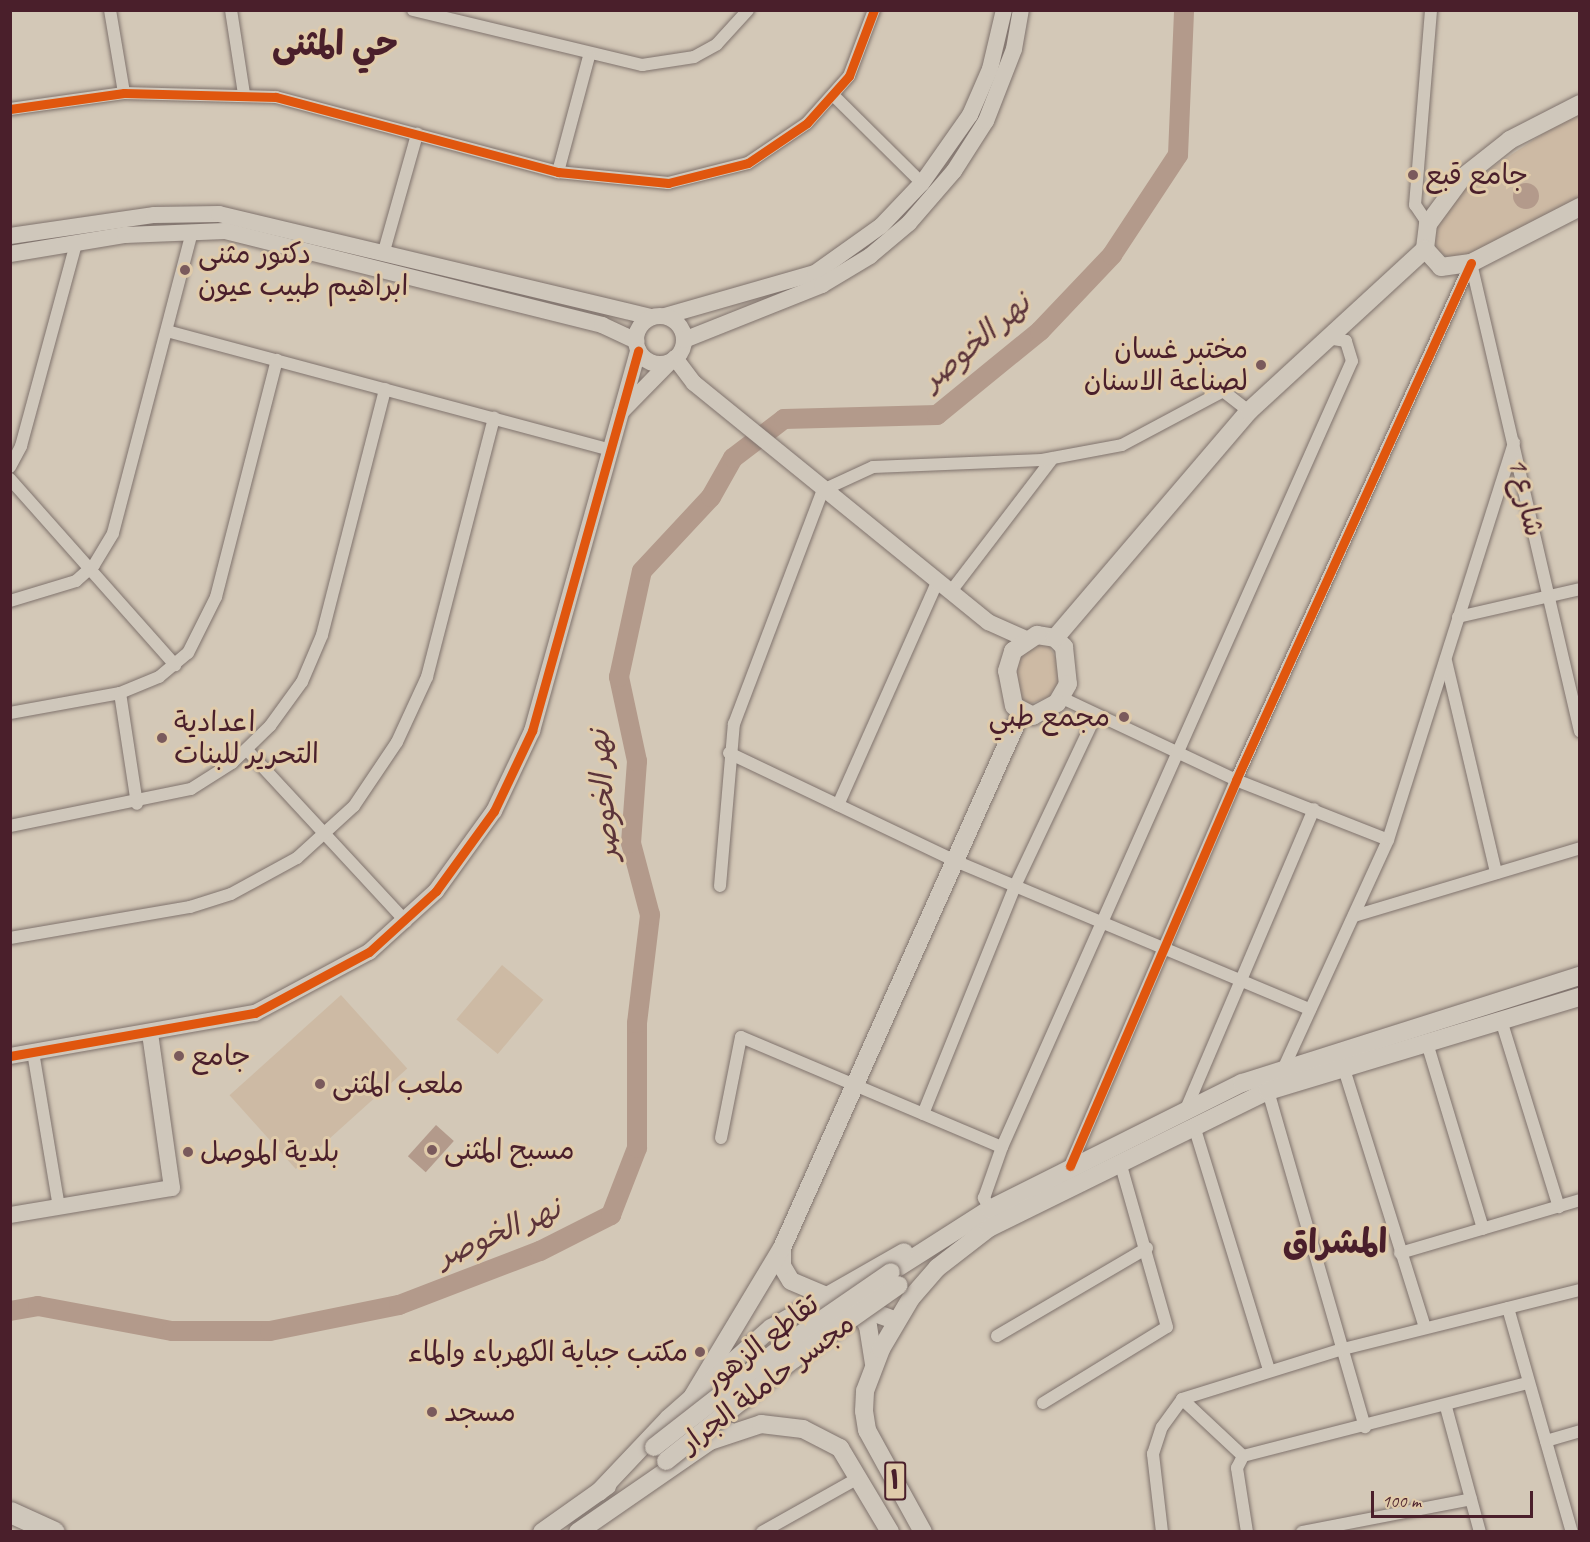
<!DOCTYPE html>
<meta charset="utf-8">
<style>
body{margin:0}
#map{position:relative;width:1590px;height:1542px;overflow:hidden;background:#d3c8b7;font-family:Caveat,"Playpen Sans Arabic",sans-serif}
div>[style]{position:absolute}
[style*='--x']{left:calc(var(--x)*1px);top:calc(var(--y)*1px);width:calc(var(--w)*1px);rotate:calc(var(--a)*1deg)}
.green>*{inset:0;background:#cdbaa4;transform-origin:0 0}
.water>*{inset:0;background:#b39a8b;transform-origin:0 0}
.round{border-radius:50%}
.river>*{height:20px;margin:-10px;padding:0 10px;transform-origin:10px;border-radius:10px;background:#b39a8b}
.roads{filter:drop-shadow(0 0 2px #80736d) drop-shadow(0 0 2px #80736d)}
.street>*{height:12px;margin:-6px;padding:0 6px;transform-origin:6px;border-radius:6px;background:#cfc7bb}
.secondary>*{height:16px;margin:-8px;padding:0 8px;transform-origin:8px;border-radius:8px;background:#cfc7bb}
.secondary>.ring{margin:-8px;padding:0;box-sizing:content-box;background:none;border:16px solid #cfc7bb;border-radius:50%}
.primary>*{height:18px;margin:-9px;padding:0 9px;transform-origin:9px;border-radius:9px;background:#cfc7bb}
.highway>*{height:21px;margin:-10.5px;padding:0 10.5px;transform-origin:10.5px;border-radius:10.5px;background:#cfc7bb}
.bridges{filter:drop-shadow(0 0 2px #80736d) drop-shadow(0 0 2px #80736d)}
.primary-bridge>*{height:18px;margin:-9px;padding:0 9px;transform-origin:9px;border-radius:9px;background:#cfc7bb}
.cycleway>*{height:9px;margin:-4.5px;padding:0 4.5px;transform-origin:4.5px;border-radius:4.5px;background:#e0560e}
.dots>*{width:16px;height:16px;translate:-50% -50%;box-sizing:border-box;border:3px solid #e0cbaa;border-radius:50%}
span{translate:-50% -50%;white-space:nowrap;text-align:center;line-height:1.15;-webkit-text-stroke:6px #e0cbaa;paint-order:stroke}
.shield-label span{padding:2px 4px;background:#e0cbaa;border:2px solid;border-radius:4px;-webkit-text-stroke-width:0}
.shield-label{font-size:27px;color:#4a1f2b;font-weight:700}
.poi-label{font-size:28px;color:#4a1f2b}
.left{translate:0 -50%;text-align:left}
.right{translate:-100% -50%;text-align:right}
.street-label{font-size:28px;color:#4a1f2b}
.water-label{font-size:30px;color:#5c343a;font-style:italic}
.district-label{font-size:34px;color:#4a1f2b;font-weight:700}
.frame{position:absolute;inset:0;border:12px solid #4a1f2b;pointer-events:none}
.scale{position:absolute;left:1371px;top:1491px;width:162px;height:27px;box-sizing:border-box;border:3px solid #4a1f2b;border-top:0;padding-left:8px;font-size:18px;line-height:21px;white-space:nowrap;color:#4a1f2b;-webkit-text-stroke:4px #e0cbaa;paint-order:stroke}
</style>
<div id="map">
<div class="green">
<div style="clip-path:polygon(1579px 110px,1579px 199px,1467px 257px,1449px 258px,1434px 248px,1437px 226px,1470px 182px)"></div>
<div style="clip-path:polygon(1047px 642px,1060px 666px,1059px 683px,1049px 697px,1029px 704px,1018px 696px,1015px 659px,1022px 647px)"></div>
<div style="left:502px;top:965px;width:54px;height:71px;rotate:40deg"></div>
<div style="left:341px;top:995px;width:99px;height:150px;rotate:48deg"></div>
</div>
<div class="water">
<div class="round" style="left:1513px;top:183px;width:26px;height:26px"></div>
<div style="left:436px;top:1125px;width:24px;height:42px;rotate:42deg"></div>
</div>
<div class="river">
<div style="--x:10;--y:1311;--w:28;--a:-10"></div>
<div style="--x:38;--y:1306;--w:136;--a:10.6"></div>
<div style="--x:172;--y:1331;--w:98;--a:0"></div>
<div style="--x:270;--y:1331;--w:132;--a:-11.4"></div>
<div style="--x:399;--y:1305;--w:151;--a:-21"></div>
<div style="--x:540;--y:1251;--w:80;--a:-26.9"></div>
<div style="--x:611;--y:1215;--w:72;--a:-68.8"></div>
<div style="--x:637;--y:1148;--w:125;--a:-90"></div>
<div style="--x:637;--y:1023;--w:109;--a:-83.1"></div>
<div style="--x:650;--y:915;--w:74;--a:-104.8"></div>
<div style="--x:631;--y:843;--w:82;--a:-85.8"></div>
<div style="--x:637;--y:761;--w:86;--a:-102.1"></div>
<div style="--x:619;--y:677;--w:108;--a:-77.8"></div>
<div style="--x:642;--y:571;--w:101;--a:-47"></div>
<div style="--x:711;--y:497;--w:45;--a:-60.6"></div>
<div style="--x:733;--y:458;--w:64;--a:-37.4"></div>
<div style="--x:784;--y:419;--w:153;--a:-1.5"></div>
<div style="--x:937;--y:415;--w:133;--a:-39.2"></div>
<div style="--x:1040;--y:331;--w:105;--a:-46.5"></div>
<div style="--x:1112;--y:255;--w:120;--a:-56.6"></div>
<div style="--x:1178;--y:155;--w:145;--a:-87.6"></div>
</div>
<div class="roads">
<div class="street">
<div style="--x:110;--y:10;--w:84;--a:80.4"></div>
<div style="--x:231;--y:10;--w:85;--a:81.2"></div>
<div style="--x:413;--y:10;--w:236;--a:13.5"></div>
<div style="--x:642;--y:65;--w:53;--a:-8.7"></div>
<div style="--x:694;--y:57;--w:26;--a:-29"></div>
<div style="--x:717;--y:44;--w:46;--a:-47.6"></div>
<div style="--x:834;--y:96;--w:124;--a:44.7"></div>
<div style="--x:10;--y:109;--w:115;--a:-8"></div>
<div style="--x:124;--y:93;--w:152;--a:1.5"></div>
<div style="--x:276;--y:97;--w:292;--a:14.9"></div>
<div style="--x:558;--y:172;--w:111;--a:5.7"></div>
<div style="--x:668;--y:183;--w:82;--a:-14"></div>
<div style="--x:748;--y:163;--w:71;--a:-34.1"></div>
<div style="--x:807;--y:123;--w:63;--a:-48.2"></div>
<div style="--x:849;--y:76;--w:71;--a:-69.3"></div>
<div style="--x:558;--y:172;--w:120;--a:-75"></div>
<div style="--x:1428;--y:224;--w:23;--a:-124"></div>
<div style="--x:1415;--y:205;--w:196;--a:-85.3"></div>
<div style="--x:384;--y:251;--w:122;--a:-74.2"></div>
<div style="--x:1471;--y:263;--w:481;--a:76.9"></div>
<div style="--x:167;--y:331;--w:457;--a:15"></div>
<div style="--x:10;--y:467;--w:24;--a:-62"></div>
<div style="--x:21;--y:446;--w:209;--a:-74.8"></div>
<div style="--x:10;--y:479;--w:249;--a:48.4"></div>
<div style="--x:952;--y:590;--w:166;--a:-52.6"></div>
<div style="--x:10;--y:601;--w:69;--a:-16.9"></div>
<div style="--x:76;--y:581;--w:24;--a:-42"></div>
<div style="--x:94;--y:565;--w:37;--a:-59"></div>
<div style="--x:113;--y:533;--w:312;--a:-75.3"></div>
<div style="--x:1458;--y:617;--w:125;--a:-12.9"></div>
<div style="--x:1446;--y:661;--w:218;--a:76.7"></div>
<div style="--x:120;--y:693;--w:112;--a:81.3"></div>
<div style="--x:1062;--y:698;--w:192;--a:25.2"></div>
<div style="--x:1236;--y:780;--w:163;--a:21.5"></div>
<div style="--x:10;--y:713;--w:112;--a:-10.3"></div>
<div style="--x:120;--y:693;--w:42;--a:-22.3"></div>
<div style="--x:159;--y:677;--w:38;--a:-40"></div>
<div style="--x:188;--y:653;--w:63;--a:-63.4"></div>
<div style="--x:216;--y:597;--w:245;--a:-75.6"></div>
<div style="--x:247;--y:750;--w:234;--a:47.2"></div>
<div style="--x:729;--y:753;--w:248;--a:25.5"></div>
<div style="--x:953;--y:860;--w:387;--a:22.7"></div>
<div style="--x:838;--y:805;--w:246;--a:-66"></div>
<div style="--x:10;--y:826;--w:185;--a:-11.6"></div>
<div style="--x:191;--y:789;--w:49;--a:-32.4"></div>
<div style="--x:232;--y:763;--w:53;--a:-44.2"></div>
<div style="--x:270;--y:726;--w:54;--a:-54"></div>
<div style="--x:302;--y:682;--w:51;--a:-66.9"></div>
<div style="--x:322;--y:635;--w:254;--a:-75.6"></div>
<div style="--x:720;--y:886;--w:163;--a:-85.1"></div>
<div style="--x:734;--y:724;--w:250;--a:-69.2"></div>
<div style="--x:823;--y:490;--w:55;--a:-24.7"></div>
<div style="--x:873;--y:467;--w:169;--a:-2.4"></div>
<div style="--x:1042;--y:460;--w:81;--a:-10.6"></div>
<div style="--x:1122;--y:445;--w:115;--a:-28.1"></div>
<div style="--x:1223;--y:391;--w:33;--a:38"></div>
<div style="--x:1354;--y:916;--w:236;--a:-16.7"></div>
<div style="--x:10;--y:938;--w:183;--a:-9.8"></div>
<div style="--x:190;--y:907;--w:43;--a:-17.6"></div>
<div style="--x:231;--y:894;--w:75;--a:-28.6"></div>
<div style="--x:297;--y:858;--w:77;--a:-42.4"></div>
<div style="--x:354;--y:806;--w:77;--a:-56.1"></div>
<div style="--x:397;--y:742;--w:72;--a:-65.2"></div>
<div style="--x:427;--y:677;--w:268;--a:-75.5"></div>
<div style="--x:1501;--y:1020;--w:196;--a:72.8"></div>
<div style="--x:1427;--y:1043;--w:194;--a:73.2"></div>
<div style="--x:33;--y:1052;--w:157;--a:80.5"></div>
<div style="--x:1285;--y:1065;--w:247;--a:-65.4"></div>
<div style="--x:1388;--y:840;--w:417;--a:-72.4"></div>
<div style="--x:1344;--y:1069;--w:271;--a:72.6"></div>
<div style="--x:1268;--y:1091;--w:350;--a:73.9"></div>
<div style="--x:1186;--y:1109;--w:326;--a:-66.9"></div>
<div style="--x:923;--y:1114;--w:246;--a:-68"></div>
<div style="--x:1015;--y:886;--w:189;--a:-64.7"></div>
<div style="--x:1194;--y:1126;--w:255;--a:72.9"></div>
<div style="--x:721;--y:1138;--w:103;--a:-78.8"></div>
<div style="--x:741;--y:1037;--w:283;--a:22.9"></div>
<div style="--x:1070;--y:1166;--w:420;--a:-66.7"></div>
<div style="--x:1236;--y:780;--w:568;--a:-65.56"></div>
<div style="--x:990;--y:1209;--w:13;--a:-119"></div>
<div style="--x:984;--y:1198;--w:54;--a:-70.6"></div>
<div style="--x:1002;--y:1147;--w:860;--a:-66"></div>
<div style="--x:1352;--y:361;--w:21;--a:-107"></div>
<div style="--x:1346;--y:341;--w:19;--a:-171"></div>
<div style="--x:1400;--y:1253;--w:188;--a:-16.4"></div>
<div style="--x:1508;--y:1308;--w:233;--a:74.1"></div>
<div style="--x:997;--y:1336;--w:174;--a:-30.4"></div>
<div style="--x:1182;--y:1399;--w:83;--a:43.1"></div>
<div style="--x:1043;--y:1403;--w:145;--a:-31.5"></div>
<div style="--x:1167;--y:1327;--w:172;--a:-105.9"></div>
<div style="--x:1446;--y:1407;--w:130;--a:74.8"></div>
<div style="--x:1546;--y:1441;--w:35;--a:-16"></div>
<div style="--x:762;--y:1532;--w:112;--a:-29.3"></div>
<div style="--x:1162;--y:1532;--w:79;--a:-96.6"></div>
<div style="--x:1153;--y:1454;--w:28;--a:-72"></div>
<div style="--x:1162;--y:1427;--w:34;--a:-54"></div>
<div style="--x:1182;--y:1399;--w:169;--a:-17.3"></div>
<div style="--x:1343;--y:1349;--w:244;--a:-14"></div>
<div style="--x:1247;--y:1532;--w:65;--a:-98.9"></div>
<div style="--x:1237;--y:1468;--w:13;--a:-63"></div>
<div style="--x:1243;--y:1456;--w:294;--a:-14.4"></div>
<div style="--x:1302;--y:1532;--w:172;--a:-11"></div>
</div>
<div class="secondary">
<div style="--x:10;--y:236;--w:146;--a:-8.3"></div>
<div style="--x:154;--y:215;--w:65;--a:-0.9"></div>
<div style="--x:219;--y:214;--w:443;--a:13.4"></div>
<div style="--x:10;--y:254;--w:117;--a:-9.4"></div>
<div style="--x:125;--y:235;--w:100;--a:-2.3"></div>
<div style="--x:225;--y:231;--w:389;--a:14"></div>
<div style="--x:602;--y:325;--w:38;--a:25"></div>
<div style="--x:665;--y:316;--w:156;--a:-16"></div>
<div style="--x:815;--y:273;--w:81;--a:-35.5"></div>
<div style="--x:881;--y:226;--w:59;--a:-46.4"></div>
<div style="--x:922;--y:183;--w:83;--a:-54.8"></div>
<div style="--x:970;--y:115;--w:50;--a:-66.5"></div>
<div style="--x:990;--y:69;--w:61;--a:-76.7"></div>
<div class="ring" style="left:636px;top:316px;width:32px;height:32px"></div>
<div style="--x:684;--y:340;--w:149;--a:-21.7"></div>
<div style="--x:822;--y:285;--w:56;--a:-31.1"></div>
<div style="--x:870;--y:256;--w:51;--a:-40.2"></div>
<div style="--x:909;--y:223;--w:69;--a:-49.1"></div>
<div style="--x:954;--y:171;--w:59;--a:-57.4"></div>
<div style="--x:986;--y:121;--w:77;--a:-68.7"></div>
<div style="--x:1014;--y:49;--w:40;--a:-80"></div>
<div style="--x:675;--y:358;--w:31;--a:53"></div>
<div style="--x:694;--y:383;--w:379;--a:39.1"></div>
<div style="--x:988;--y:622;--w:42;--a:24.1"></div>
<div style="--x:621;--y:412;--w:69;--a:-45.6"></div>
<div style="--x:10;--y:1056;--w:249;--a:-10"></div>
<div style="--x:255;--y:1013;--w:129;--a:-28.2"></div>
<div style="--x:369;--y:952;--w:91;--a:-42.3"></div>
<div style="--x:436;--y:891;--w:99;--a:-54.1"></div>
<div style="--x:494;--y:811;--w:89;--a:-64.6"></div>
<div style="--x:532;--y:731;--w:395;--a:-74.4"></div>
<div style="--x:10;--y:1215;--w:164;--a:-9.5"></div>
<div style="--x:172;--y:1188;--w:156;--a:-98.1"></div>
</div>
<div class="primary">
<div style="--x:1580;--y:104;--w:79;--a:152.8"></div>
<div style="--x:1510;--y:140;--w:61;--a:141.6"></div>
<div style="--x:1462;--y:178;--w:57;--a:126.5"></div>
<div style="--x:1428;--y:224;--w:25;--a:97"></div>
<div style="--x:1425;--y:249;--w:24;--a:48"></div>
<div style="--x:1441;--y:267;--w:30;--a:-8"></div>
<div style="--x:1471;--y:263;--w:123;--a:-27.2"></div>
<div style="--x:1037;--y:635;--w:18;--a:9"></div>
<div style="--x:1055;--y:638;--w:13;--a:45"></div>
<div style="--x:1064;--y:647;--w:37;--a:84"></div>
<div style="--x:1068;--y:684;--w:22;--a:120"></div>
<div style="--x:1057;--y:703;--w:27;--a:152"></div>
<div style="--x:1033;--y:716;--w:21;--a:-152"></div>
<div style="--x:1014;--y:706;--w:36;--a:-101"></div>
<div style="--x:1007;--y:671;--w:21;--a:-73"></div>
<div style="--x:1013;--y:651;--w:29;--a:-34"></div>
<div style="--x:1055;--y:638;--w:299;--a:-49.5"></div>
<div style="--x:1249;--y:411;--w:239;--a:-42.6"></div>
<div style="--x:782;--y:1248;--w:18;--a:90"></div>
<div style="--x:782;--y:1266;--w:17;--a:59"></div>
<div style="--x:791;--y:1281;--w:72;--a:23"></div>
<div style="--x:857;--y:1309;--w:20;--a:57"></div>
<div style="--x:868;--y:1326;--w:38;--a:81"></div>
<div style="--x:891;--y:1272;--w:117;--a:-32.5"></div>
<div style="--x:990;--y:1209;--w:282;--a:-26.6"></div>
<div style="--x:1242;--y:1083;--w:355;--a:-17.6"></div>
<div style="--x:861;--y:1295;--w:23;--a:52"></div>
<div style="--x:875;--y:1313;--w:23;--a:20"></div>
<div style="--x:729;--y:1431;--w:28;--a:-170"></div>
<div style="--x:701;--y:1426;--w:14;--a:-124"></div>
<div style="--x:693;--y:1414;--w:18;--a:-90"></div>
<div style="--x:693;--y:1396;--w:173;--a:-59"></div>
<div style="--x:782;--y:1248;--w:586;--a:-65.93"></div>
<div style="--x:599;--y:1492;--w:102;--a:-46.6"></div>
<div style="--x:669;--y:1418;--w:136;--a:-41.4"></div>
<div style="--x:771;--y:1328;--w:153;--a:-29.7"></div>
<div style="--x:542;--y:1532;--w:80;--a:-35.3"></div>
<div style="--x:578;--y:1532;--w:160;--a:-34.6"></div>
<div style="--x:710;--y:1441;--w:54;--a:-18.4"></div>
<div style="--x:761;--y:1424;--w:42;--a:6.8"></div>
<div style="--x:803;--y:1429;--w:42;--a:27.2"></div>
<div style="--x:840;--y:1448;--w:98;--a:59.2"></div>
<div style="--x:923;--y:1532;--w:116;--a:-118.8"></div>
<div style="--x:867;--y:1430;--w:19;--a:-99"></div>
<div style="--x:864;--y:1411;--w:20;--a:-87"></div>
<div style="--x:865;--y:1391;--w:45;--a:-69.1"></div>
<div style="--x:881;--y:1349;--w:59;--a:-59.5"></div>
<div style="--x:911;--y:1298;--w:40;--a:-49"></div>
<div style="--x:937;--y:1268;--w:66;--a:-37.6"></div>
<div style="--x:989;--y:1228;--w:311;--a:-26.2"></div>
<div style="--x:1268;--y:1091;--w:326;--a:-16.8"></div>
</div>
<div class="highway">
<div style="--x:10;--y:1512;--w:48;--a:24.4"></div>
</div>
</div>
<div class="bridges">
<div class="primary-bridge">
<div style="--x:654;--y:1447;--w:162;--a:-38"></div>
<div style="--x:782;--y:1347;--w:132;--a:-34.5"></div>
<div style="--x:666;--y:1461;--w:164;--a:-38.6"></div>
<div style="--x:794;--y:1359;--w:128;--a:-35.2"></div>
</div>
</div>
<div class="cycleway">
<div style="--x:10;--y:109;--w:115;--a:-8"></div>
<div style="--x:124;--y:93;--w:152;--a:1.5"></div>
<div style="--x:276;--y:97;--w:292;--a:14.9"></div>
<div style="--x:558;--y:172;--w:111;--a:5.7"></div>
<div style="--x:668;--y:183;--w:82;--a:-14"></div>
<div style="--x:748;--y:163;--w:71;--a:-34.1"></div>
<div style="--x:807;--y:123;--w:63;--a:-48.2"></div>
<div style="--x:849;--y:76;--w:71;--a:-69.3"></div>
<div style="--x:10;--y:1056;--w:249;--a:-10"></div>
<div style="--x:255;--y:1013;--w:129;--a:-28.2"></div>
<div style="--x:369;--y:952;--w:91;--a:-42.3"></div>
<div style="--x:436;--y:891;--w:99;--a:-54.1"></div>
<div style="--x:494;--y:811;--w:89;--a:-64.6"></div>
<div style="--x:532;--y:731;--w:395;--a:-74.4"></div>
<div style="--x:1070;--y:1166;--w:420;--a:-66.7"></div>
<div style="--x:1236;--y:780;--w:568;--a:-65.56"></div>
</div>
<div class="dots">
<div style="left:1413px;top:175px;background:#7a5a5c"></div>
<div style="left:185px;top:270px;background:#7a5a5c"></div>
<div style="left:1261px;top:365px;background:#7a5a5c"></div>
<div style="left:1124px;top:717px;background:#7a5a5c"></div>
<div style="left:162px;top:738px;background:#7a5a5c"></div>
<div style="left:179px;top:1056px;background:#7a5a5c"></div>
<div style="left:320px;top:1084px;background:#7a5a5c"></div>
<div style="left:432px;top:1150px;background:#7a5a5c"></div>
<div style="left:188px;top:1152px;background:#7a5a5c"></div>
<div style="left:700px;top:1352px;background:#7a5a5c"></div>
<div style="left:432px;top:1412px;background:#7a5a5c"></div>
</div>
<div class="shield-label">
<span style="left:895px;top:1481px">١</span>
</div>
<div class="poi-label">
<span class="left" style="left:1425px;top:175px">جامع قبع</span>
<span class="left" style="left:198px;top:270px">دكتور مثنى<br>ابراهيم طبيب عيون</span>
<span class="right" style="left:1248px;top:365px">مختبر غسان<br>لصناعة الاسنان</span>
<span class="right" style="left:1110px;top:717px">مجمع طبي</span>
<span class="left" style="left:174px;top:738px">اعدادية<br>التحرير للبنات</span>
<span class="left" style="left:191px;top:1056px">جامع</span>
<span class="left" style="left:332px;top:1084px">ملعب المثنى</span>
<span class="left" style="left:444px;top:1150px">مسبح المثنى</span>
<span class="left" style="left:200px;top:1152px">بلدية الموصل</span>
<span class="right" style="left:688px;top:1352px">مكتب جباية الكهرباء والماء</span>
<span class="left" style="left:444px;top:1412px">مسجد</span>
</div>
<div class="street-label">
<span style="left:1526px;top:497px;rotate:77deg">شارع 1</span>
<span style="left:761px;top:1343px;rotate:-38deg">تقاطع الزهور</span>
<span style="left:767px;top:1383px;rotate:-37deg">مجسر حاملة الجرار</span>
</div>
<div class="water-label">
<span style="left:976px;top:341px;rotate:-40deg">نهر الخوصر</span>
<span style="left:603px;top:795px;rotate:-94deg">نهر الخوصر</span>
<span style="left:499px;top:1232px;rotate:-23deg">نهر الخوصر</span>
</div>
<div class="district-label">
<span style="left:335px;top:44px">حي المثنى</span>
<span style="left:1335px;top:1242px">المشراق</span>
</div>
<div class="frame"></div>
<div class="scale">100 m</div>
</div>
